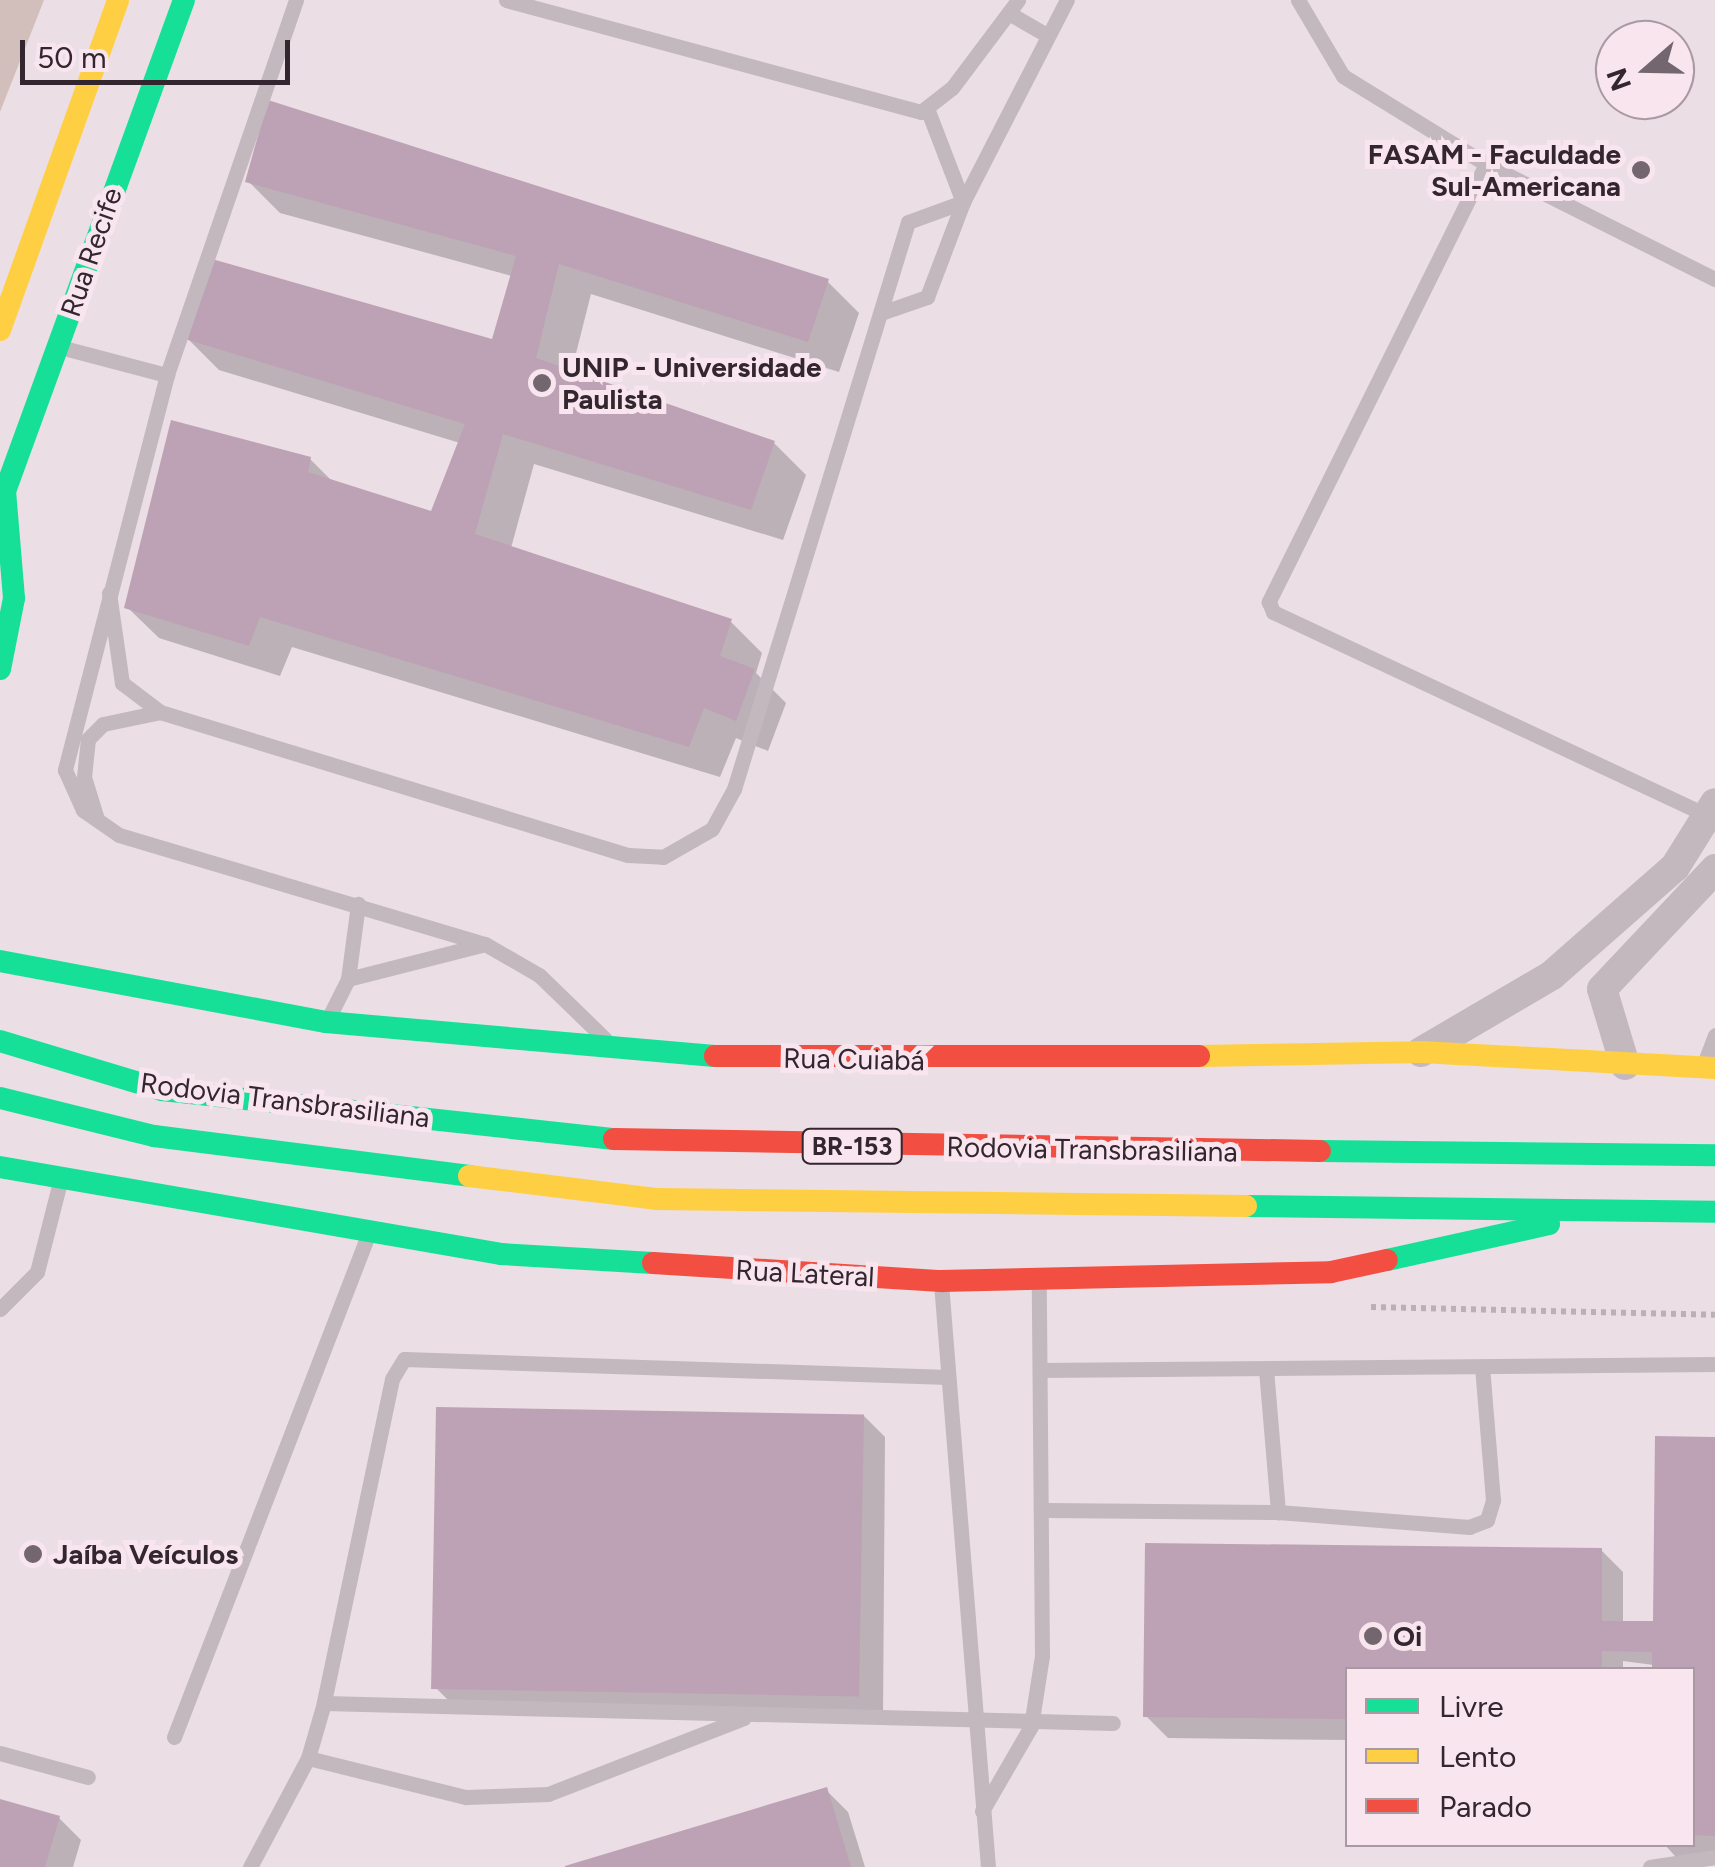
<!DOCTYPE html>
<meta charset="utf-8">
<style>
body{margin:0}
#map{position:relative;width:1715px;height:1867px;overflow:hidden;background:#ebdee4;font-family:Figtree,sans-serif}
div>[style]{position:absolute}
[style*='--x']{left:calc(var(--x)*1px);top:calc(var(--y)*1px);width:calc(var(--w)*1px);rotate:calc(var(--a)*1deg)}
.green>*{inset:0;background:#d2bfbb}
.shadow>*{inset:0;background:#0003}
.building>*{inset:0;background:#bda1b5;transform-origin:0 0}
.path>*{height:6px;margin-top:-3px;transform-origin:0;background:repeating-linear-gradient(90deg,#bcb0b7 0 5px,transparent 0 10px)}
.lane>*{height:15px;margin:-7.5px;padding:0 7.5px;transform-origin:7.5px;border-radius:7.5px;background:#c3b8be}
.street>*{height:30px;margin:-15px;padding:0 15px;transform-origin:15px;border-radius:15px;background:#c3b8be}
.fast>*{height:22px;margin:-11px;padding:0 11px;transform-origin:11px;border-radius:11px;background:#16e098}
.slow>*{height:22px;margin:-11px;padding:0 11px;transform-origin:11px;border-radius:11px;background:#ffcf43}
.jam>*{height:22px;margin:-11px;padding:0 11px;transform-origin:11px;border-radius:11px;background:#f24e42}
.dots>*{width:28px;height:28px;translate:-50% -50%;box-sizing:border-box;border:5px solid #f8e5ee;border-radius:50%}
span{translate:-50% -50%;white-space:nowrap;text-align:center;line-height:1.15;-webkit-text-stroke:10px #f8e5ee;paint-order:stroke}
.shield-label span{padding:2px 8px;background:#f8e5ee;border:2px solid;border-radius:8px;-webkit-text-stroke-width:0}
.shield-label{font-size:25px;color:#33262f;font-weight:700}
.poi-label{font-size:28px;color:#33262f;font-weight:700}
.right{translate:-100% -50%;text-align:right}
.left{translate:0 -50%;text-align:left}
.street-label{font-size:28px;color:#33262f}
.legend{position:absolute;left:1345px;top:1667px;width:350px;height:180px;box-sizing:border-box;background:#f8e5ee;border:2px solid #a999a2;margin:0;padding:12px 18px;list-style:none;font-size:30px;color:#33262f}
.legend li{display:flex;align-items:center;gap:20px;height:50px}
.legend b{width:50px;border:2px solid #a999a2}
.north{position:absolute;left:1595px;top:20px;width:100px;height:100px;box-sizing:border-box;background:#f8e5ee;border:2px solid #a999a2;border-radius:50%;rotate:250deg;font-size:28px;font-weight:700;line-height:40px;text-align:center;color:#33262f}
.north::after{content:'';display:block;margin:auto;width:35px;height:45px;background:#73666e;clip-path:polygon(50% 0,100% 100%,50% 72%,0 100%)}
.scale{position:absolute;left:20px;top:40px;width:270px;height:45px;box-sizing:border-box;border:5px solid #33262f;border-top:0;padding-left:12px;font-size:30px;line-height:35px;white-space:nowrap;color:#33262f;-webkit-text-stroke:8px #f8e5ee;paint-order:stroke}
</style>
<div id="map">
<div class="green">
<div style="clip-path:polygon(0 0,44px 0,0 112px)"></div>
</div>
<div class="shadow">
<div style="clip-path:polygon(248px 181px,827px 281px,859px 313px,839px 372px,591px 294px,571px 373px,774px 443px,806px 475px,783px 540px,534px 464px,511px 548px,730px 621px,762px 653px,756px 673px,786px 703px,768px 751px,736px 738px,720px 777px,292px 647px,280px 676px,159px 638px,127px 607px,310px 459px,333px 482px,432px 514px,460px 443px,219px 370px,187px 338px,493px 342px,512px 276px,280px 213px)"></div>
<div style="clip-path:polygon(863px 1415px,885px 1437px,883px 1715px,458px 1710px,436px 1688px)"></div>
<div style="clip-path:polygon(1715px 1440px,1715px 1856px,1675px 1856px,1664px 1844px,1692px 1844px,1692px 1670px,1623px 1661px,1623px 1670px,1348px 1670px,1348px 1740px,1168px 1738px,1146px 1716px,1601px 1550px,1623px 1572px,1623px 1623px,1655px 1624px)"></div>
<div style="clip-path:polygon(826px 1790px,848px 1812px,865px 1867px,571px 1867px)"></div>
<div style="clip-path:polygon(0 1801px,59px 1818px,81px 1840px,73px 1867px,0 1867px)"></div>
</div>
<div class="building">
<div style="clip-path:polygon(268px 100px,829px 279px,808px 342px,559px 264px,536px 358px,775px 441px,751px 510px,503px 434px,475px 534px,732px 619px,720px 656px,755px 669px,736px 721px,704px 708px,689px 747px,260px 617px,249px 646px,124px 608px,171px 420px,311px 457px,308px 472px,431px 511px,465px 424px,185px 339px,212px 259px,492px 339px,516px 256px,245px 182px)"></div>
<div style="left:436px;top:1407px;width:428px;height:282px;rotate:1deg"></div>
<div style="clip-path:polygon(1655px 1436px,1715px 1437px,1715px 1836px,1692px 1835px,1692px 1670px,1652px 1670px,1652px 1652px,1602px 1651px,1602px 1670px,1348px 1670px,1348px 1719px,1143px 1717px,1145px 1543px,1602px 1548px,1602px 1621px,1653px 1621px)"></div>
<div style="clip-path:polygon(827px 1787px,851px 1867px,565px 1867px,565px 1866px)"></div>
<div style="clip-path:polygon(0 1799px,60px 1816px,45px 1867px,0 1867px)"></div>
</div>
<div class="path">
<div style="--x:1371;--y:1307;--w:344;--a:1.3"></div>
</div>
<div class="lane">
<div style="--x:296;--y:0;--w:397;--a:109"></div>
<div style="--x:167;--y:375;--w:408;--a:104.5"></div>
<div style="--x:65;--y:770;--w:44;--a:65.8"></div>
<div style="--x:83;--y:810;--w:44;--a:34.8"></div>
<div style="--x:119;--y:835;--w:382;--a:16.6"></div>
<div style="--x:506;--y:0;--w:430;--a:15.1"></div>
<div style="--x:921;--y:112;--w:39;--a:-38"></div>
<div style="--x:952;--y:88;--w:110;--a:-53.1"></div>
<div style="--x:1298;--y:0;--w:88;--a:59.4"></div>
<div style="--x:1343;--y:76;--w:168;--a:31.6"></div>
<div style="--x:1486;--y:164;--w:256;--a:26.7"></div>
<div style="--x:1012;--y:15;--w:38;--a:30"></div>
<div style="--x:1486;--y:164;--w:489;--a:116.4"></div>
<div style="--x:1269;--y:602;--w:11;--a:68"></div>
<div style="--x:1273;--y:612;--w:481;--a:25.1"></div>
<div style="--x:881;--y:313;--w:49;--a:-19.2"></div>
<div style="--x:927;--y:297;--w:102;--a:-69.2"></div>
<div style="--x:963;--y:202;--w:227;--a:-62.8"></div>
<div style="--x:60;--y:347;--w:111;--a:14.7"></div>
<div style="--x:109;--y:593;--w:91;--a:81.8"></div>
<div style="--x:122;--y:683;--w:48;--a:37.3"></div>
<div style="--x:97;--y:819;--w:44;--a:-107.2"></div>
<div style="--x:84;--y:777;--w:38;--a:-84"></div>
<div style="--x:88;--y:739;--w:21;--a:-45"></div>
<div style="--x:103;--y:724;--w:58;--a:-11.9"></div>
<div style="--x:160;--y:712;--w:489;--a:17"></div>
<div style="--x:628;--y:855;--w:35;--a:3"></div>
<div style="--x:663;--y:857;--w:56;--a:-29.7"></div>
<div style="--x:712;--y:829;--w:46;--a:-61.2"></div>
<div style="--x:734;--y:789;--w:593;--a:-72.94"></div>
<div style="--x:908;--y:222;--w:59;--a:-20"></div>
<div style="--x:963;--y:202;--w:97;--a:-111"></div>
<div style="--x:348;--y:979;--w:141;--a:-14.3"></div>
<div style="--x:485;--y:944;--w:62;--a:29.9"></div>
<div style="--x:539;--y:975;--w:92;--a:44.1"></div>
<div style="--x:330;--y:1015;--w:40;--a:-63.4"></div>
<div style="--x:348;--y:979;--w:76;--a:-82.4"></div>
<div style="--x:1704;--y:1064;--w:31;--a:-69"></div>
<div style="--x:941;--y:1283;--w:586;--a:85.4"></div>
<div style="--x:0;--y:1309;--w:52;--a:-45"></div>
<div style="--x:37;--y:1272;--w:93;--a:-75.7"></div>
<div style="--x:1266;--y:1369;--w:144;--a:85.2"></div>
<div style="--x:1040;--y:1370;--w:675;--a:-0.51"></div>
<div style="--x:948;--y:1377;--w:544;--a:-178.1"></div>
<div style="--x:404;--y:1359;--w:23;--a:121"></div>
<div style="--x:392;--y:1379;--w:331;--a:101.9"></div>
<div style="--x:324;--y:1703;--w:789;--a:1.45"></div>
<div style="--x:1045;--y:1510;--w:233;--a:0.5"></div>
<div style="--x:1278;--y:1512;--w:192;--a:4.5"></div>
<div style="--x:1469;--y:1527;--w:19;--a:-21"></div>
<div style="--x:1487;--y:1520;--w:21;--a:-73"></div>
<div style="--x:1493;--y:1500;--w:134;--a:-94.7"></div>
<div style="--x:174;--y:1737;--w:538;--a:-68.87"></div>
<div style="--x:0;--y:1753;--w:91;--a:15.3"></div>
<div style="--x:308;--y:1758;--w:163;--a:13.9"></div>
<div style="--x:466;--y:1797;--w:82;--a:-2.1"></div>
<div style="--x:548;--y:1794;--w:210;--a:-21.2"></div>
<div style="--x:982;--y:1811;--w:98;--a:-60"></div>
<div style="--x:1031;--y:1726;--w:71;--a:-81.1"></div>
<div style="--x:1042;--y:1656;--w:372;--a:-90.5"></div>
<div style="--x:250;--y:1867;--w:123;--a:-62"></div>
<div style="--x:308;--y:1758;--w:57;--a:-73.8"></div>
<div style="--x:1650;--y:1867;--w:66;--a:-8.7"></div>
</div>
<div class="street">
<div style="--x:1421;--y:1052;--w:152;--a:-30.4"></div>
<div style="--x:1552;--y:975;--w:164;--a:-41.3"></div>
<div style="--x:1675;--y:867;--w:75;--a:-58"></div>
<div style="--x:1625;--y:1065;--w:79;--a:-106.8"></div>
<div style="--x:1602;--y:989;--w:165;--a:-46.7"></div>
</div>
<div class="fast">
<div style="--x:0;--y:505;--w:537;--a:-69.98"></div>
<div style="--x:0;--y:669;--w:72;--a:-78.8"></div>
<div style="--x:14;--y:598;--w:107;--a:-94.8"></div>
<div style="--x:0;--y:961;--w:332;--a:10.6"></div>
<div style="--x:326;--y:1022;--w:390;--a:5"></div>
<div style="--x:0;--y:1041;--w:169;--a:16.8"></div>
<div style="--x:162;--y:1090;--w:455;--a:6.2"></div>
<div style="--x:0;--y:1098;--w:159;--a:13.9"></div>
<div style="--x:154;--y:1136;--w:318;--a:7.2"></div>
<div style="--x:1320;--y:1151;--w:395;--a:0.6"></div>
<div style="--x:0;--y:1167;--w:508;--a:9.85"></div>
<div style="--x:501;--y:1254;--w:152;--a:3.4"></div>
<div style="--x:1246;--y:1206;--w:469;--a:0.7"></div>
<div style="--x:1387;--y:1260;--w:166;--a:-12.5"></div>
</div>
<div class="slow">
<div style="--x:0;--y:330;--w:350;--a:-70.3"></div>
<div style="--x:1199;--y:1056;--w:222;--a:-1"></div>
<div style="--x:1421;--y:1052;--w:294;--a:3.1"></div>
<div style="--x:469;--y:1176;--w:188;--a:7"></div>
<div style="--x:656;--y:1199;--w:590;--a:0.68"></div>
</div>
<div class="jam">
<div style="--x:715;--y:1056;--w:484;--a:0"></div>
<div style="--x:614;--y:1139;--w:706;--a:0.97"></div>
<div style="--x:653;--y:1263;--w:289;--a:3.6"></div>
<div style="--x:941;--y:1281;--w:390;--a:-1.3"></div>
<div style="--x:1331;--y:1272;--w:57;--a:-12.1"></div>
</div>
<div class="dots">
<div style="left:1641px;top:170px;background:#73666e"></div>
<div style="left:542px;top:383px;background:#73666e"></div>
<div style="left:33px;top:1554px;background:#73666e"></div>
<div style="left:1373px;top:1636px;background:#73666e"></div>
</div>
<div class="shield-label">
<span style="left:852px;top:1146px">BR-153</span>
</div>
<div class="poi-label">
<span class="right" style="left:1621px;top:170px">FASAM - Faculdade<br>Sul-Americana</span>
<span class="left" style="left:562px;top:383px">UNIP - Universidade<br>Paulista</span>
<span class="left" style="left:53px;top:1554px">Jaíba Veículos</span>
<span class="left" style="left:1393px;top:1636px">Oi</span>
</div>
<div class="street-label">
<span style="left:91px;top:252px;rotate:-71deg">Rua Recife</span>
<span style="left:854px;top:1059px;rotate:1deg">Rua Cuiabá</span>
<span style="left:285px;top:1100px;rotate:7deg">Rodovia Transbrasiliana</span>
<span style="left:1092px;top:1149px;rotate:1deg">Rodovia Transbrasiliana</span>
<span style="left:805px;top:1273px;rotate:3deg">Rua Lateral</span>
</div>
<ul class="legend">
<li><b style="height:12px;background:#16e098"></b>Livre</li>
<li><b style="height:12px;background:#ffcf43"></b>Lento</li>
<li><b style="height:12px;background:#f24e42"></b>Parado</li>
</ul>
<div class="north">N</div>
<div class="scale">50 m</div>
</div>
